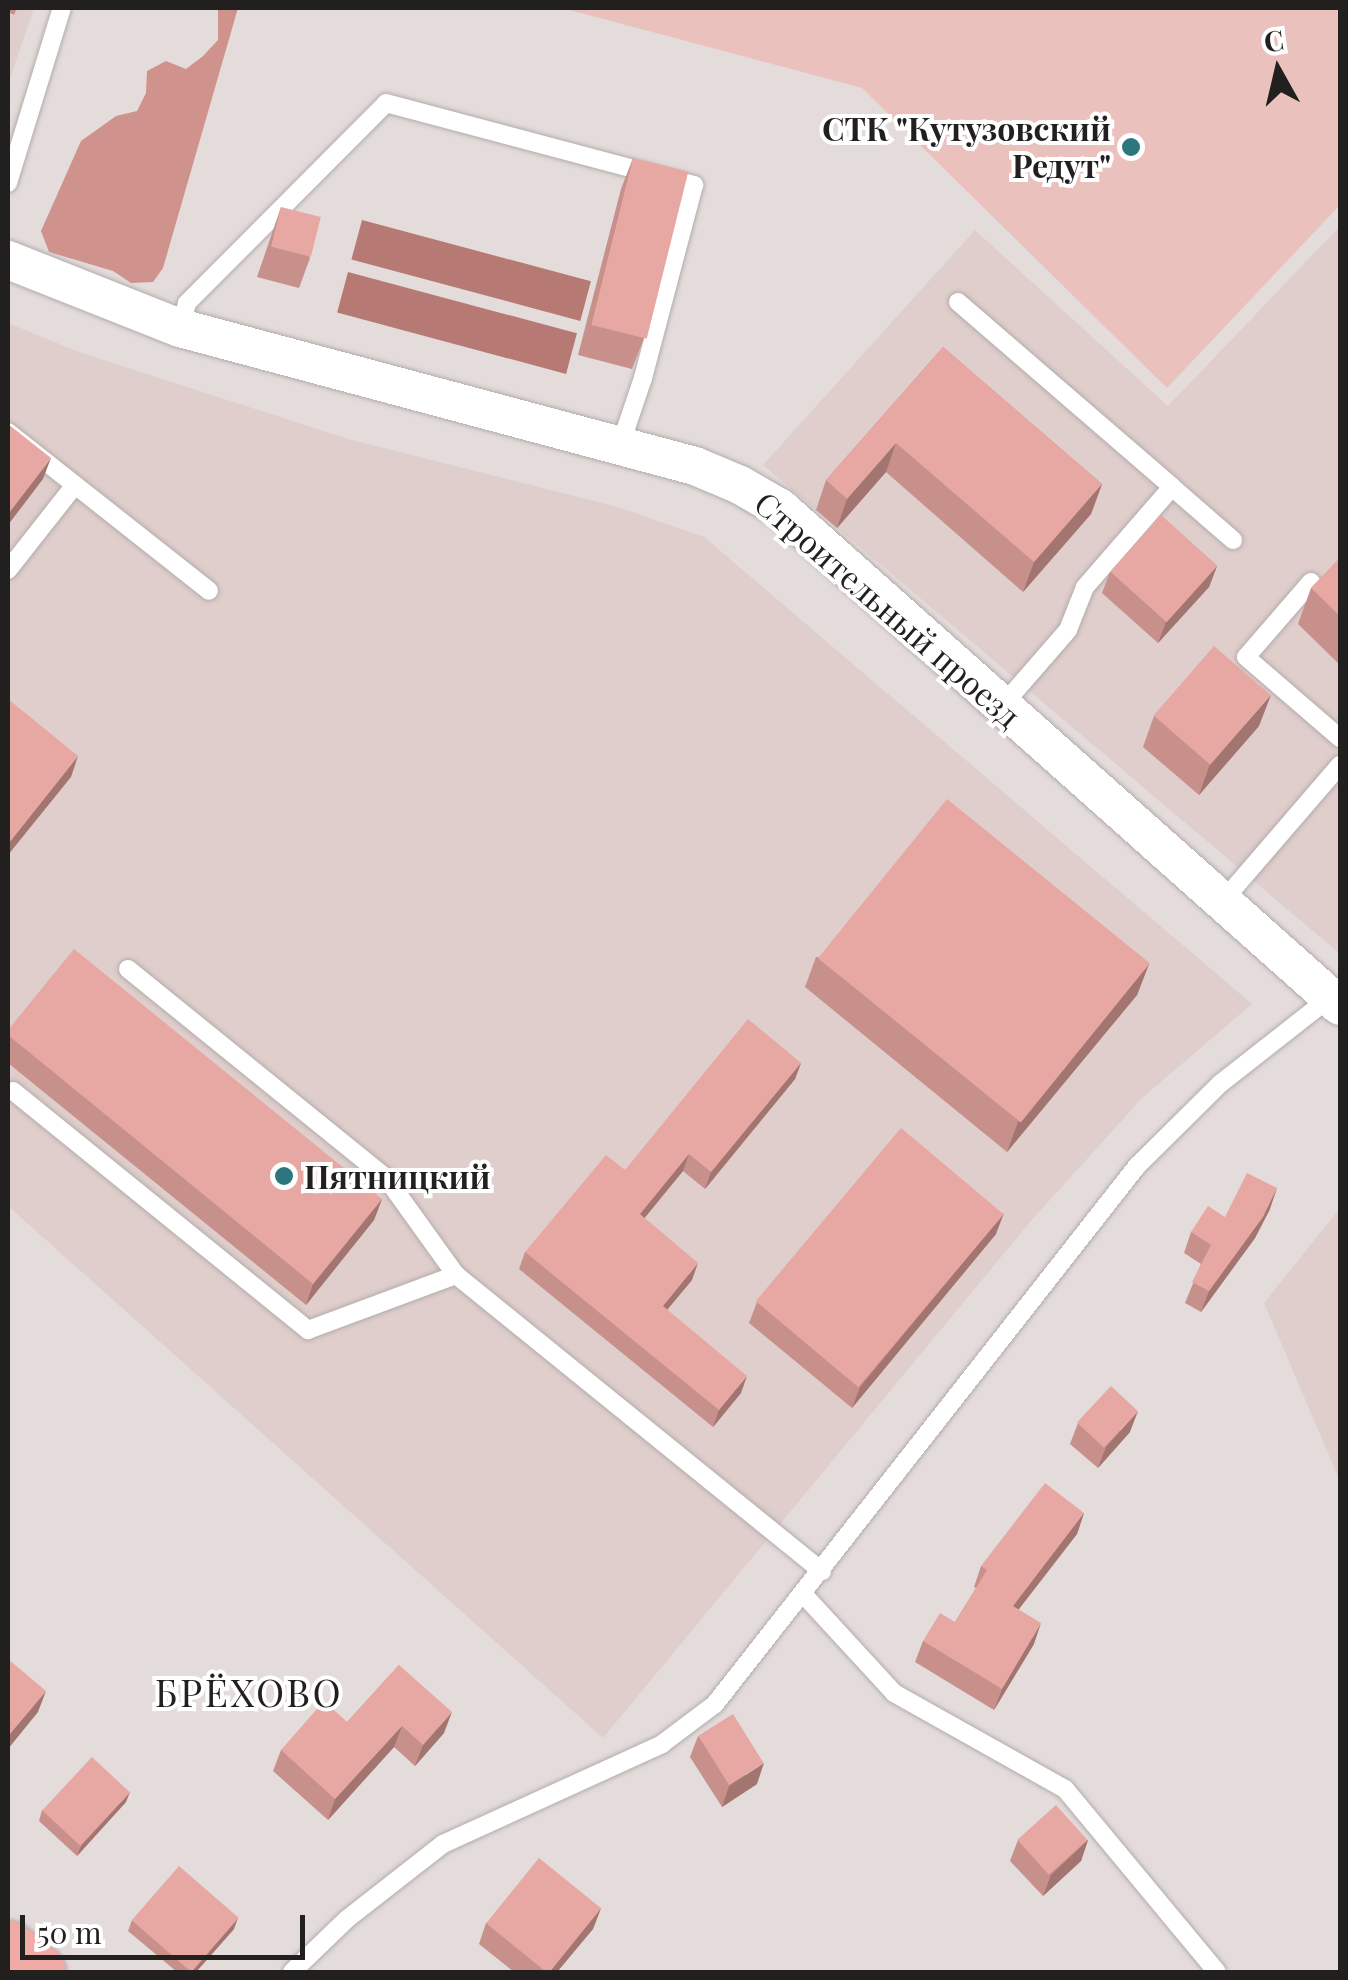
<!DOCTYPE html>
<meta charset="utf-8">
<style>
body{margin:0}
#map{position:relative;width:1348px;height:1980px;overflow:hidden;background:#e4dcdb;font-family:"Playfair Display",serif}
div>[style]{position:absolute}
[style*='--x']{left:calc(var(--x)*1px);top:calc(var(--y)*1px);width:calc(var(--w)*1px);rotate:calc(var(--a)*1deg)}
.built>*{inset:0;background:#dfcecc}
.green>*{inset:0;background:#ebc1be}
.forest>*{inset:0;background:#d0928d}
.water>*{inset:0;background:#b67974;transform-origin:0 0}
.roads{filter:drop-shadow(0 0 2px #b3acab) drop-shadow(0 0 2px #b3acab)}
.service>*{height:18px;margin:-9px;padding:0 9px;transform-origin:9px;border-radius:9px;background:#fff}
.minor>*{height:38px;margin:-19px;padding:0 19px;transform-origin:19px;border-radius:19px;background:#fff}
.primary>*{height:55px;margin:-27.5px;padding:0 27.5px;transform-origin:27.5px;border-radius:27.5px;background:#f2aaa7}
.wall>*{inset:0;background:#c7908b}
.shaded-wall>*{inset:0;background:#a27571}
.building>*{inset:0;background:#e7a7a2;transform-origin:0 0}
.dots>*{width:28px;height:28px;translate:-50% -50%;box-sizing:border-box;border:5px solid #fff;border-radius:50%}
span{translate:-50% -50%;white-space:nowrap;text-align:center;line-height:1.15;-webkit-text-stroke:8px #fff;paint-order:stroke}
.poi-label{font-size:32px;color:#221f1f;font-weight:700}
.right{translate:-100% -50%;text-align:right}
.left{translate:0 -50%;text-align:left}
.street-label{font-size:32px;color:#221f1f}
.quarter-label{font-size:38px;color:#221f1f;letter-spacing:2.5px}
.frame{position:absolute;inset:0;border:10px solid #221f1f;pointer-events:none}
.north{position:absolute;left:1228px;top:20px;width:100px;height:100px;-webkit-text-stroke:8px #fff;paint-order:stroke;rotate:352deg;font-size:28px;font-weight:700;line-height:40px;text-align:center;color:#221f1f}
.north::after{content:'';display:block;margin:auto;width:35px;height:45px;background:#221f1f;clip-path:polygon(50% 0,100% 100%,50% 72%,0 100%)}
.scale{position:absolute;left:20px;top:1915px;width:285px;height:45px;box-sizing:border-box;border:5px solid #221f1f;border-top:0;padding-left:12px;font-size:30px;line-height:35px;white-space:nowrap;color:#221f1f;-webkit-text-stroke:8px #fff;paint-order:stroke}
</style>
<div id="map">
<div class="built">
<div style="clip-path:polygon(8px 8px,34px 8px,8px 85px)"></div>
<div style="clip-path:polygon(1340px 226px,1340px 954px,763px 465px,975px 230px,1168px 406px)"></div>
<div style="clip-path:polygon(8px 323px,79px 352px,348px 439px,618px 507px,704px 537px,1252px 1004px,1143px 1097px,1030px 1222px,603px 1738px,8px 1206px)"></div>
<div style="clip-path:polygon(1340px 1208px,1340px 1481px,1264px 1303px)"></div>
</div>
<div class="green">
<div style="clip-path:polygon(562px 8px,1340px 8px,1340px 205px,1167px 388px,862px 88px)"></div>
</div>
<div class="forest">
<div style="clip-path:polygon(218px 8px,238px 8px,163px 268px,153px 282px,131px 283px,113px 271px,49px 252px,41px 231px,81px 141px,116px 116px,137px 111px,146px 93px,147px 71px,166px 61px,186px 69px,203px 56px,218px 40px)"></div>
</div>
<div class="water">
<div style="left:362px;top:220px;width:237px;height:41px;rotate:15deg"></div>
<div style="left:348px;top:272px;width:237px;height:42px;rotate:15deg"></div>
</div>
<div class="roads">
<div class="service">
<div style="--x:8;--y:183;--w:183;--a:-72.9"></div>
<div style="--x:958;--y:302;--w:283;--a:40.8"></div>
<div style="--x:1172;--y:487;--w:133;--a:131"></div>
<div style="--x:1085;--y:587;--w:46;--a:111.6"></div>
<div style="--x:1068;--y:630;--w:101;--a:131"></div>
<div style="--x:180;--y:328;--w:26;--a:-74"></div>
<div style="--x:187;--y:303;--w:282;--a:-45.1"></div>
<div style="--x:386;--y:103;--w:319;--a:14.9"></div>
<div style="--x:694;--y:185;--w:200;--a:104.8"></div>
<div style="--x:643;--y:378;--w:72;--a:108.7"></div>
<div style="--x:8;--y:432;--w:256;--a:38.3"></div>
<div style="--x:1172;--y:487;--w:81;--a:41"></div>
<div style="--x:8;--y:570;--w:108;--a:-51.8"></div>
<div style="--x:1311;--y:582;--w:99;--a:130.9"></div>
<div style="--x:1246;--y:657;--w:124;--a:40.8"></div>
<div style="--x:1222;--y:902;--w:181;--a:-49.3"></div>
<div style="--x:128;--y:969;--w:333;--a:39"></div>
<div style="--x:387;--y:1179;--w:118;--a:54.3"></div>
<div style="--x:456;--y:1275;--w:471;--a:39"></div>
<div style="--x:13;--y:1091;--w:380;--a:39"></div>
<div style="--x:308;--y:1330;--w:158;--a:-20.4"></div>
<div style="--x:804;--y:1595;--w:133;--a:47.4"></div>
<div style="--x:894;--y:1693;--w:196;--a:29.3"></div>
<div style="--x:1065;--y:1789;--w:238;--a:50.3"></div>
<div style="--x:292;--y:1972;--w:76;--a:-43.9"></div>
<div style="--x:347;--y:1919;--w:122;--a:-38"></div>
<div style="--x:443;--y:1844;--w:241;--a:-24.5"></div>
<div style="--x:662;--y:1744;--w:66;--a:-37"></div>
<div style="--x:715;--y:1704;--w:684;--a:-51.89"></div>
<div style="--x:1137;--y:1166;--w:118;--a:-44.7"></div>
<div style="--x:1221;--y:1083;--w:141;--a:-38.1"></div>
</div>
<div class="minor">
<div style="--x:8;--y:260;--w:185;--a:21.6"></div>
<div style="--x:180;--y:328;--w:533;--a:15"></div>
<div style="--x:695;--y:466;--w:49;--a:22.9"></div>
<div style="--x:740;--y:485;--w:46;--a:29.9"></div>
<div style="--x:780;--y:508;--w:749;--a:41.65"></div>
</div>
<div class="primary">
<div style="--x:8;--y:1948;--w:38;--a:39"></div>
</div>
</div>
<div class="wall">
<div style="clip-path:polygon(8px 8px,17px 8px,14px 15px,8px 12px)"></div>
<div style="clip-path:polygon(633px 158px,644px 338px,632px 369px,578px 355px,621px 189px)"></div>
<div style="clip-path:polygon(281px 207px,310px 258px,299px 288px,257px 277px)"></div>
<div style="clip-path:polygon(943px 347px,1102px 484px,1091px 514px,1023px 592px,886px 472px,837px 528px,816px 510px,826px 480px)"></div>
<div style="clip-path:polygon(1340px 558px,1340px 665px,1298px 624px,1311px 588px)"></div>
<div style="clip-path:polygon(1217px 566px,1209px 587px,1158px 643px,1102px 593px,1110px 572px)"></div>
<div style="clip-path:polygon(1154px 716px,1259px 726px,1199px 795px,1143px 747px)"></div>
<div style="clip-path:polygon(816px 957px,1149px 964px,1137px 995px,1007px 1152px,805px 987px)"></div>
<div style="clip-path:polygon(8px 1030px,382px 1199px,374px 1220px,306px 1305px,8px 1063px)"></div>
<div style="clip-path:polygon(801px 1063px,795px 1079px,705px 1189px,683px 1171px,644px 1218px,692px 1280px,667px 1310px,741px 1393px,713px 1427px,519px 1269px,525px 1252px,625px 1170px)"></div>
<div style="clip-path:polygon(1270px 1209px,1255px 1238px,1201px 1312px,1185px 1303px,1201px 1264px,1184px 1253px,1191px 1232px,1225px 1217px)"></div>
<div style="clip-path:polygon(996px 1234px,852px 1408px,749px 1323px,757px 1302px)"></div>
<div style="clip-path:polygon(1078px 1423px,1130px 1432px,1098px 1468px,1070px 1444px)"></div>
<div style="clip-path:polygon(1084px 1513px,1077px 1534px,1019px 1609px,1034px 1644px,994px 1710px,915px 1662px,923px 1641px,955px 1622px,976px 1588px,974px 1587px,981px 1566px)"></div>
<div style="clip-path:polygon(399px 1665px,444px 1733px,415px 1766px,394px 1747px,328px 1820px,273px 1771px,281px 1750px,347px 1722px)"></div>
<div style="clip-path:polygon(698px 1736px,757px 1784px,722px 1807px,690px 1757px)"></div>
<div style="clip-path:polygon(126px 1802px,77px 1856px,39px 1821px,42px 1810px)"></div>
<div style="clip-path:polygon(1018px 1840px,1088px 1840px,1081px 1861px,1043px 1896px,1010px 1861px)"></div>
<div style="clip-path:polygon(601px 1908px,593px 1929px,557px 1972px,514px 1972px,479px 1944px,486px 1923px)"></div>
<div style="clip-path:polygon(132px 1920px,234px 1929px,196px 1972px,177px 1972px,128px 1931px)"></div>
</div>
<div class="shaded-wall">
<div style="clip-path:polygon(896px 443px,886px 472px,837px 528px,847px 499px)"></div>
<div style="clip-path:polygon(51px 458px,43px 479px,8px 525px,8px 514px)"></div>
<div style="clip-path:polygon(1102px 484px,1091px 514px,1023px 592px,1034px 562px)"></div>
<div style="clip-path:polygon(1217px 566px,1209px 587px,1158px 643px,1166px 622px)"></div>
<div style="clip-path:polygon(1271px 695px,1259px 726px,1199px 795px,1210px 764px)"></div>
<div style="clip-path:polygon(78px 756px,71px 777px,8px 855px,8px 844px)"></div>
<div style="clip-path:polygon(1149px 964px,1137px 995px,1007px 1152px,1018px 1122px)"></div>
<div style="clip-path:polygon(801px 1063px,795px 1079px,705px 1189px,711px 1172px)"></div>
<div style="clip-path:polygon(689px 1154px,683px 1171px,634px 1231px,640px 1214px)"></div>
<div style="clip-path:polygon(1277px 1188px,1270px 1209px,1255px 1238px,1201px 1312px,1209px 1291px)"></div>
<div style="clip-path:polygon(382px 1199px,374px 1220px,306px 1305px,313px 1284px)"></div>
<div style="clip-path:polygon(1004px 1213px,996px 1234px,852px 1408px,860px 1387px)"></div>
<div style="clip-path:polygon(698px 1263px,692px 1280px,656px 1323px,663px 1306px)"></div>
<div style="clip-path:polygon(747px 1376px,741px 1393px,713px 1427px,719px 1410px)"></div>
<div style="clip-path:polygon(1138px 1411px,1130px 1432px,1098px 1468px,1106px 1447px)"></div>
<div style="clip-path:polygon(1084px 1513px,1077px 1534px,1005px 1627px,1013px 1606px)"></div>
<div style="clip-path:polygon(1041px 1623px,1034px 1644px,994px 1710px,1002px 1689px)"></div>
<div style="clip-path:polygon(46px 1691px,38px 1712px,8px 1749px,8px 1736px)"></div>
<div style="clip-path:polygon(452px 1712px,444px 1733px,415px 1766px,423px 1745px)"></div>
<div style="clip-path:polygon(402px 1726px,394px 1747px,328px 1820px,335px 1799px)"></div>
<div style="clip-path:polygon(764px 1763px,757px 1784px,722px 1807px,729px 1786px)"></div>
<div style="clip-path:polygon(130px 1792px,126px 1802px,77px 1856px,81px 1846px)"></div>
<div style="clip-path:polygon(1088px 1840px,1081px 1861px,1043px 1896px,1051px 1875px)"></div>
<div style="clip-path:polygon(601px 1908px,593px 1929px,557px 1972px,548px 1972px)"></div>
<div style="clip-path:polygon(238px 1918px,234px 1929px,196px 1972px,191px 1972px)"></div>
</div>
<div class="building">
<div style="left:633px;top:158px;width:57px;height:172px;rotate:14deg"></div>
<div style="left:281px;top:207px;width:41px;height:41px;rotate:14deg"></div>
<div style="clip-path:polygon(943px 347px,1102px 484px,1034px 562px,896px 443px,847px 499px,826px 480px)"></div>
<div style="clip-path:polygon(8px 424px,51px 458px,8px 514px)"></div>
<div style="left:1161px;top:515px;width:76px;height:76px;rotate:42deg"></div>
<div style="clip-path:polygon(1340px 558px,1340px 616px,1311px 588px)"></div>
<div style="left:1214px;top:646px;width:75px;height:92px;rotate:41deg"></div>
<div style="clip-path:polygon(8px 699px,78px 756px,8px 844px)"></div>
<div style="left:947px;top:799px;width:261px;height:205px;rotate:39deg"></div>
<div style="clip-path:polygon(74px 949px,382px 1199px,313px 1284px,8px 1035px,8px 1030px)"></div>
<div style="clip-path:polygon(748px 1019px,801px 1063px,711px 1172px,689px 1154px,640px 1214px,698px 1263px,663px 1306px,747px 1376px,719px 1410px,525px 1252px,606px 1155px,625px 1170px)"></div>
<div style="left:901px;top:1128px;width:134px;height:226px;rotate:40deg"></div>
<div style="clip-path:polygon(1247px 1173px,1277px 1188px,1263px 1217px,1209px 1291px,1192px 1282px,1211px 1245px,1191px 1232px,1208px 1206px,1225px 1217px)"></div>
<div style="left:1111px;top:1386px;width:37px;height:50px;rotate:43deg"></div>
<div style="clip-path:polygon(1045px 1483px,1084px 1513px,1013px 1606px,1041px 1623px,1002px 1689px,923px 1641px,940px 1613px,955px 1622px,987px 1570px,981px 1566px)"></div>
<div style="clip-path:polygon(8px 1659px,46px 1691px,8px 1736px)"></div>
<div style="clip-path:polygon(399px 1665px,452px 1712px,423px 1745px,402px 1726px,335px 1799px,281px 1750px,324px 1701px,347px 1722px)"></div>
<div style="left:733px;top:1714px;width:58px;height:41px;rotate:58deg"></div>
<div style="left:92px;top:1757px;width:52px;height:73px;rotate:43deg"></div>
<div style="left:1056px;top:1805px;width:47px;height:52px;rotate:48deg"></div>
<div style="left:539px;top:1858px;width:80px;height:84px;rotate:39deg"></div>
<div style="left:179px;top:1866px;width:79px;height:72px;rotate:41deg"></div>
</div>
<div class="dots">
<div style="left:1131px;top:147px;background:#2d767d"></div>
<div style="left:284px;top:1176px;background:#2d767d"></div>
</div>
<div class="poi-label">
<span class="right" style="left:1111px;top:147px">СТК "Кутузовский<br>Редут"</span>
<span class="left" style="left:304px;top:1176px">Пятницкий</span>
</div>
<div class="street-label">
<span style="left:888px;top:609px;rotate:41deg">Строительный проезд</span>
</div>
<div class="quarter-label">
<span style="left:249px;top:1692px">БРЁХОВО</span>
</div>
<div class="frame"></div>
<div class="north">С</div>
<div class="scale">50 m</div>
</div>
